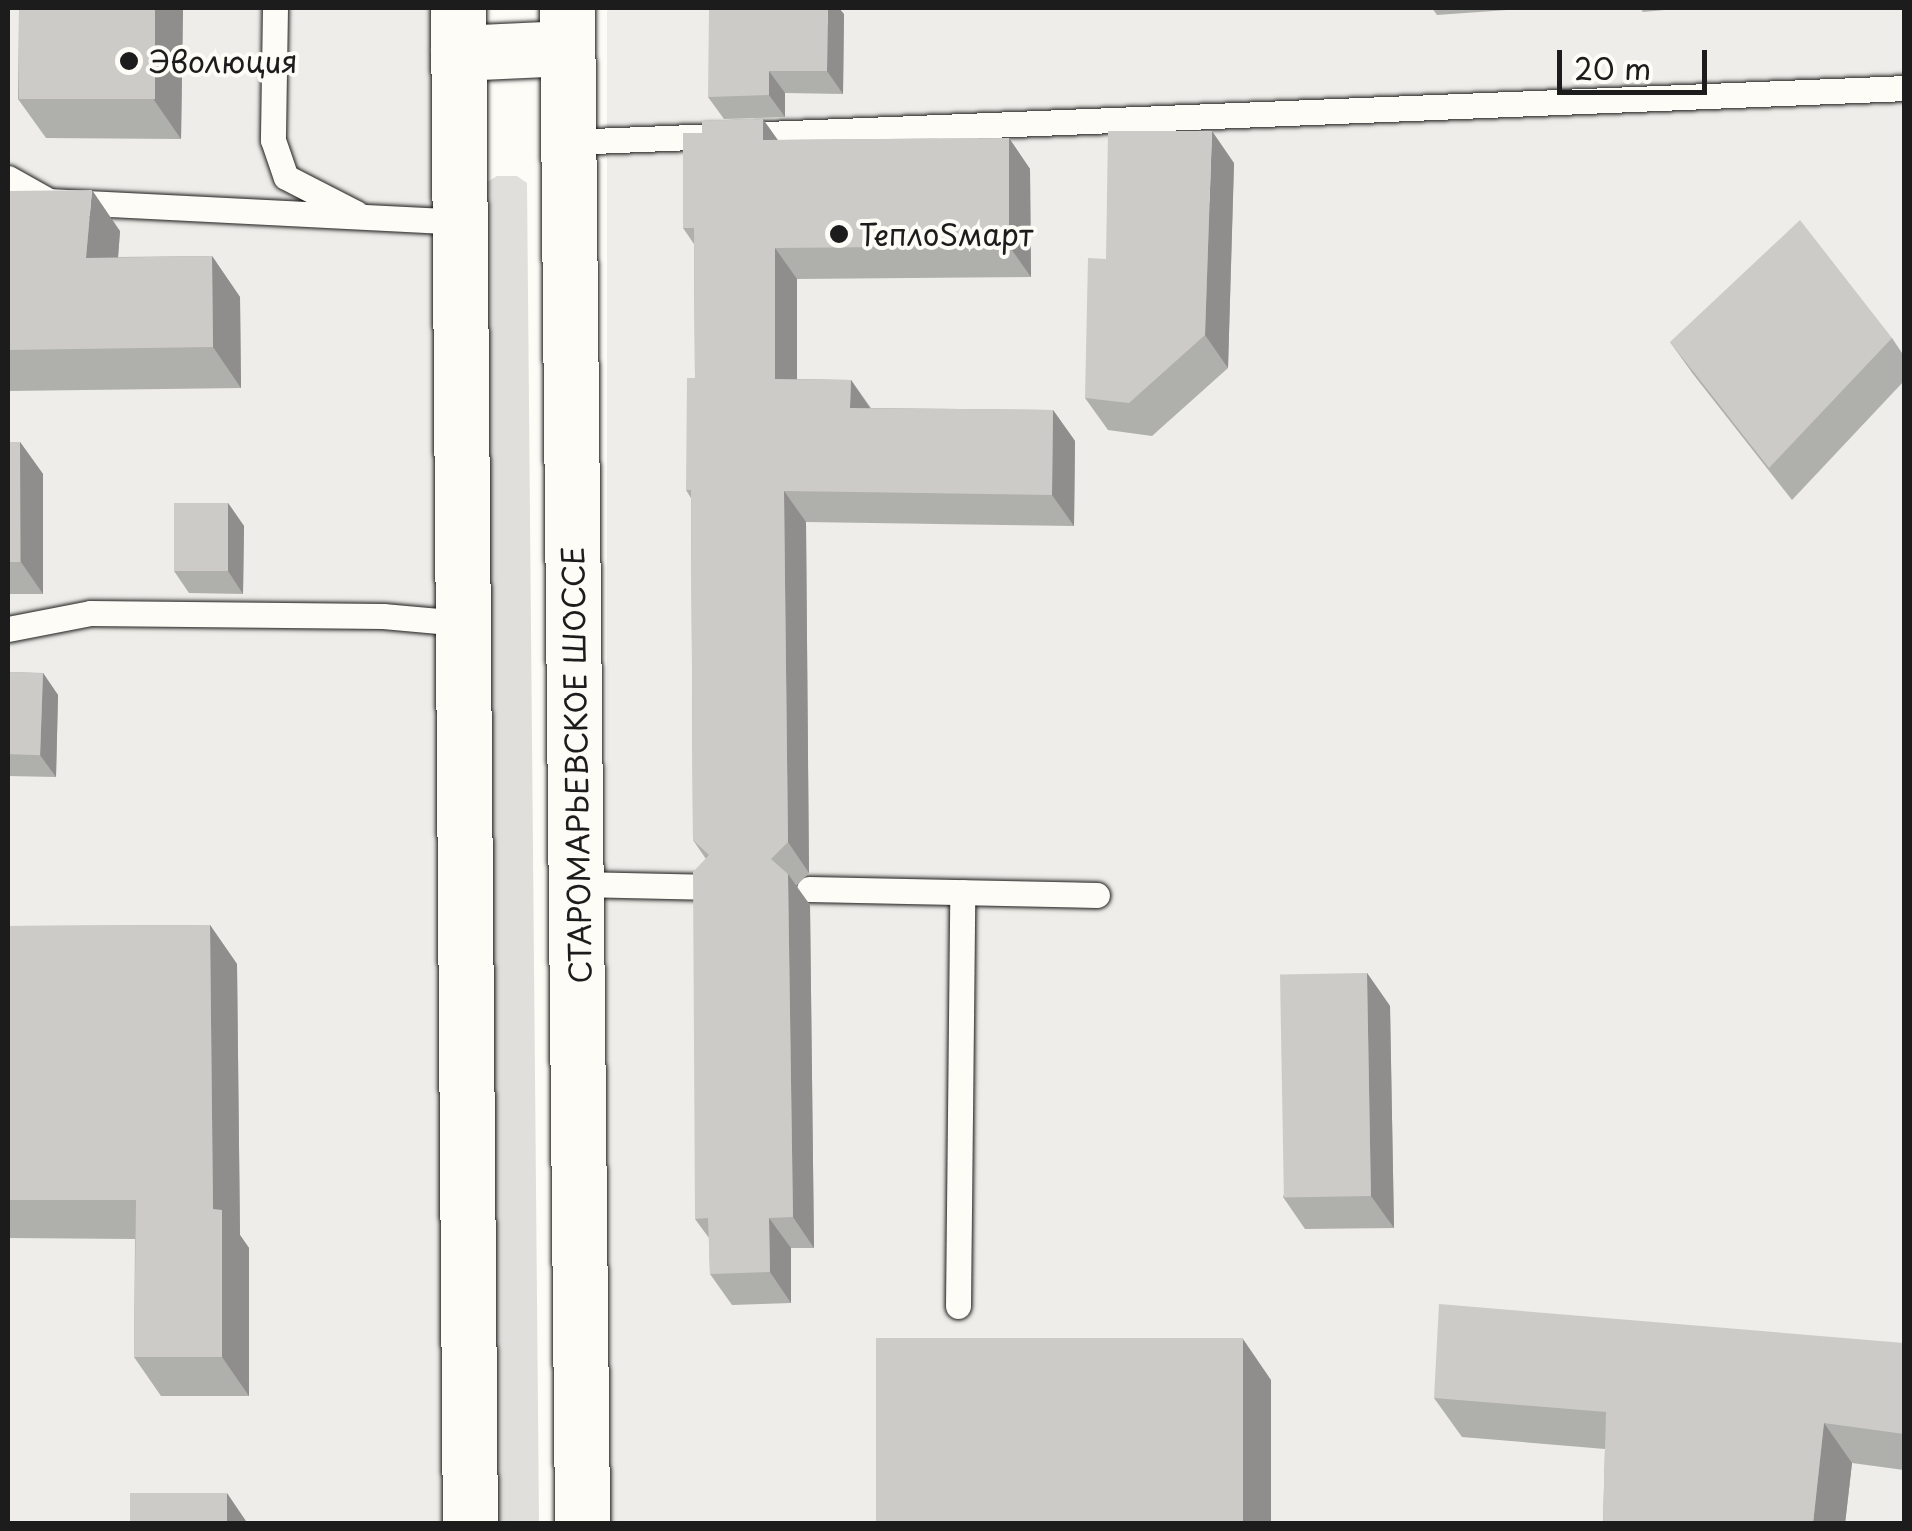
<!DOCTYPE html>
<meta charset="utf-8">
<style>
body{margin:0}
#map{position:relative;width:1912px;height:1531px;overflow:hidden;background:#fdfcf7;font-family:"Playpen Sans",sans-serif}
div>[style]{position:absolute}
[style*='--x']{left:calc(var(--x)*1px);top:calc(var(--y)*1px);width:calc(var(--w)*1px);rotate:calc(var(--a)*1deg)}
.built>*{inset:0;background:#eeede9;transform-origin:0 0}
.green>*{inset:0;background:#e0dfdb}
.roads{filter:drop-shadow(0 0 2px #1c1c1c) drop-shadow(0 0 2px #1c1c1c)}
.service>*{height:25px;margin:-12.5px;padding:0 12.5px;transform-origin:12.5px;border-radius:12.5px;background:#fdfcf7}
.primary>*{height:55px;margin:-27.5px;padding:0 27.5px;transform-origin:27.5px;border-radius:27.5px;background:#fdfcf7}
.wall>*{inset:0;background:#afafac}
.shaded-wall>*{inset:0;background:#8f8e8c}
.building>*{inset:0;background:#cccbc8;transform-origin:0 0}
.dots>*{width:28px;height:28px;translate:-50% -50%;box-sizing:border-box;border:5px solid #fdfcf7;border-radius:50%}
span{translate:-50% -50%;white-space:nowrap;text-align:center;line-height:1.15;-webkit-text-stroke:8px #fdfcf7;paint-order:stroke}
.poi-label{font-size:30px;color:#1c1c1c}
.left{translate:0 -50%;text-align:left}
.street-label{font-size:30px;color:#1c1c1c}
.frame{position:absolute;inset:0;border:10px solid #1c1c1c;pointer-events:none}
.scale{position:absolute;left:1557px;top:50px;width:150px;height:45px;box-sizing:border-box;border:5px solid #1c1c1c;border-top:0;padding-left:12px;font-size:30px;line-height:35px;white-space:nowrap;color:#1c1c1c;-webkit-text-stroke:8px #fdfcf7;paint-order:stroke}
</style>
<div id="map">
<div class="built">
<div style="left:8px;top:8px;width:434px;height:1516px"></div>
<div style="left:607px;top:8px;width:1297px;height:1515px"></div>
</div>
<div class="green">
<div style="clip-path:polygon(497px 176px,517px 176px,527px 183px,539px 1524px,496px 1523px,487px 182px)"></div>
</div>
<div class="roads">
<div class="service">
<div style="--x:275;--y:8;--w:132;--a:90.9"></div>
<div style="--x:273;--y:140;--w:39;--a:71"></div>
<div style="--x:286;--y:177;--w:79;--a:27.2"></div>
<div style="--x:568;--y:142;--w:1337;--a:-2.31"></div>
<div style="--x:8;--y:178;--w:47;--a:29.3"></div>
<div style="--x:49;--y:201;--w:409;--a:2.9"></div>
<div style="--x:8;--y:629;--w:84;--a:-11"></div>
<div style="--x:90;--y:613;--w:293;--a:0.6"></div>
<div style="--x:383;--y:616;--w:78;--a:5.1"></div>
<div style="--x:578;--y:884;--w:137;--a:1.3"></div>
<div style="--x:809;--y:889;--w:288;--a:1.2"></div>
<div style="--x:958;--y:1306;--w:414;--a:-89.4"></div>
</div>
<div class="primary">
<div style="--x:458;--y:8;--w:1516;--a:89.55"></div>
<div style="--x:567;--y:8;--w:1516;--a:89.43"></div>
<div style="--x:458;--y:53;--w:109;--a:-2.6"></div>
</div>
</div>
<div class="wall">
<div style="clip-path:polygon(8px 8px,183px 8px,181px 139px,46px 138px,18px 99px,19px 9px,8px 9px)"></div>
<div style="clip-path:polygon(1432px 8px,1521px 8px,1521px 9px,1437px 15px)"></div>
<div style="clip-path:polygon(1640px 8px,1686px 8px,1643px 12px)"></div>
<div style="clip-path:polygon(844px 14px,843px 94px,785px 93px,785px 117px,724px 119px,708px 97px)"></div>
<div style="clip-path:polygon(702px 133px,779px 140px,1009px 138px,1030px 169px,1031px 277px,797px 279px,797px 379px,851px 380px,871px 408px,1053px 410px,1075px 441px,1074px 526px,806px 522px,809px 873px,796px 886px,810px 905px,814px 1248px,791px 1248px,791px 1303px,732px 1305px,710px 1274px,709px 1238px,695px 1219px,706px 859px,693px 840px,691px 498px,686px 490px,695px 378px,694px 244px,683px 228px)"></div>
<div style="clip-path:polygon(1234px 163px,1228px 368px,1152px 436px,1108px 430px,1085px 398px)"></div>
<div style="clip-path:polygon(8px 191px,120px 231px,118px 257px,212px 256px,240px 297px,241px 388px,8px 391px)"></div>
<div style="clip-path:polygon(1892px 338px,1904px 356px,1904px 381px,1792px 500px,1693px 374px,1670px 342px)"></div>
<div style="clip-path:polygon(8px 442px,20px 442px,43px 474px,43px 594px,8px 594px)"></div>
<div style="clip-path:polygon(228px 503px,244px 526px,243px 594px,189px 593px,174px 571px)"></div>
<div style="clip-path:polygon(8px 672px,43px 673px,58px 695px,56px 777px,8px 776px)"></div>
<div style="clip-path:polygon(210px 925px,237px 964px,240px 1235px,249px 1248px,249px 1396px,161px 1396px,134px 1357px,135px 1239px,8px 1238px,8px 926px)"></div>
<div style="clip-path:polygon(1367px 973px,1390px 1006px,1394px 1228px,1305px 1229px,1283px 1197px)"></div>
<div style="clip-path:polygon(1904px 1343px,1904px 1470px,1852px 1463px,1845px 1524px,1603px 1524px,1605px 1449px,1462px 1437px,1434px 1398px)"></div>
</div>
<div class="shaded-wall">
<div style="clip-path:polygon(155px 8px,183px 8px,181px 139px,154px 100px)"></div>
<div style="clip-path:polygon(828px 8px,839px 8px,844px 14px,843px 94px,827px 71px)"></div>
<div style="clip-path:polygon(769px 71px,785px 93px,785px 117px,769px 95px)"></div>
<div style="clip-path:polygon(763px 119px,785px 150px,763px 140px)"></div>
<div style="clip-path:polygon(1212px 131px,1234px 163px,1228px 368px,1205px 335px)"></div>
<div style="clip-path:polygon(1009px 138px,1030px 169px,1031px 277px,1009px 246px)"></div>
<div style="clip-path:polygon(92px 190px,120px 231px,115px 298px,86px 258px)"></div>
<div style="clip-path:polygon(775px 248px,797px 279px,797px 410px,775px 379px)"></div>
<div style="clip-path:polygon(212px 256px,240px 297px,241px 388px,213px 347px)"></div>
<div style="clip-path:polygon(851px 380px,872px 411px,850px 408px)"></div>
<div style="clip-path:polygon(1053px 410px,1075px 441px,1074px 526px,1052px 495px)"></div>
<div style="clip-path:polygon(20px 442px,43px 474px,43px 594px,21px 562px)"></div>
<div style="clip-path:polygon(784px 491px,806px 522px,809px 873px,788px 842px)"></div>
<div style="clip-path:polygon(228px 503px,244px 526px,243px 594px,228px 571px)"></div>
<div style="clip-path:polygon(43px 673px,58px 695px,56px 777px,40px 755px)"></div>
<div style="clip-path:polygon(788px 874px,810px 905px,814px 1248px,793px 1217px)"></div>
<div style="clip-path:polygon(210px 925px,237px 964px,240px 1235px,249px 1248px,249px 1396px,222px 1357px,213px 1209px)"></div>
<div style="clip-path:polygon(1367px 973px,1390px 1006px,1394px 1228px,1371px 1196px)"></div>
<div style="clip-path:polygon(769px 1218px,791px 1248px,791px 1303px,770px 1272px)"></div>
<div style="clip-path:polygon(1243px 1339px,1271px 1380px,1271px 1524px,1242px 1524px)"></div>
<div style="clip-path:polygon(1824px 1423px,1852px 1463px,1845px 1524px,1813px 1524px)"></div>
<div style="clip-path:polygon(227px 1493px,248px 1524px,227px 1524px)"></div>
</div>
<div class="building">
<div style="left:19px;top:8px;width:136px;height:91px"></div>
<div style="clip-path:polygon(709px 8px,828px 8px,827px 71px,769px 71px,769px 95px,708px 97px)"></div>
<div style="clip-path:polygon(763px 119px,763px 140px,1009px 138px,1009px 246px,775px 248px,775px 379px,851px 380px,850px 408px,1053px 410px,1052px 495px,784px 491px,788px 842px,771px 859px,788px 874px,793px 1217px,769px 1218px,770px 1272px,710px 1274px,708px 1218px,695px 1219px,693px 872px,709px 855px,693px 840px,691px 490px,686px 490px,687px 378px,695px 378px,694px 228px,683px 228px,683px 133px,702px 133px,702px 121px)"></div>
<div style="clip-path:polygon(1108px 131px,1212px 131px,1205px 335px,1129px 403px,1085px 398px,1088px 258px,1106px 259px)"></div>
<div style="clip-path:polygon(92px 190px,86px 258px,212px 256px,213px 347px,8px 350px,8px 191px)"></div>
<div style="clip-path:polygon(1800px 220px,1892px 338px,1769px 468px,1670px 342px)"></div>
<div style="left:8px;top:442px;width:12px;height:120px"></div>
<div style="left:174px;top:503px;width:54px;height:68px"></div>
<div style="left:8px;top:672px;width:35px;height:82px;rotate:2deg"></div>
<div style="clip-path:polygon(210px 925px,213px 1209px,222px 1210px,222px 1357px,134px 1357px,136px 1200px,8px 1200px,8px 926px)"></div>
<div style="left:1367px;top:973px;width:223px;height:87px;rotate:89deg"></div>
<div style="clip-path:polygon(1439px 1304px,1904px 1343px,1904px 1434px,1824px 1423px,1813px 1524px,1603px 1524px,1606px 1412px,1434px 1398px)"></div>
<div style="left:876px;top:1338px;width:367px;height:186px"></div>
<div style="left:130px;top:1493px;width:97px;height:31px"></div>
</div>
<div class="dots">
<div style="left:129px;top:61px;background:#1c1c1c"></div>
<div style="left:839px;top:234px;background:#1c1c1c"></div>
</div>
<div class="poi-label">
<span class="left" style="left:149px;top:61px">Эволюция</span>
<span class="left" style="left:859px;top:234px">ТеплоSмарт</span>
</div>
<div class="street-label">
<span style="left:576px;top:765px;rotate:-91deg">СТАРОМАРЬЕВСКОЕ ШОССЕ</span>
</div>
<div class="frame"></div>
<div class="scale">20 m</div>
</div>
